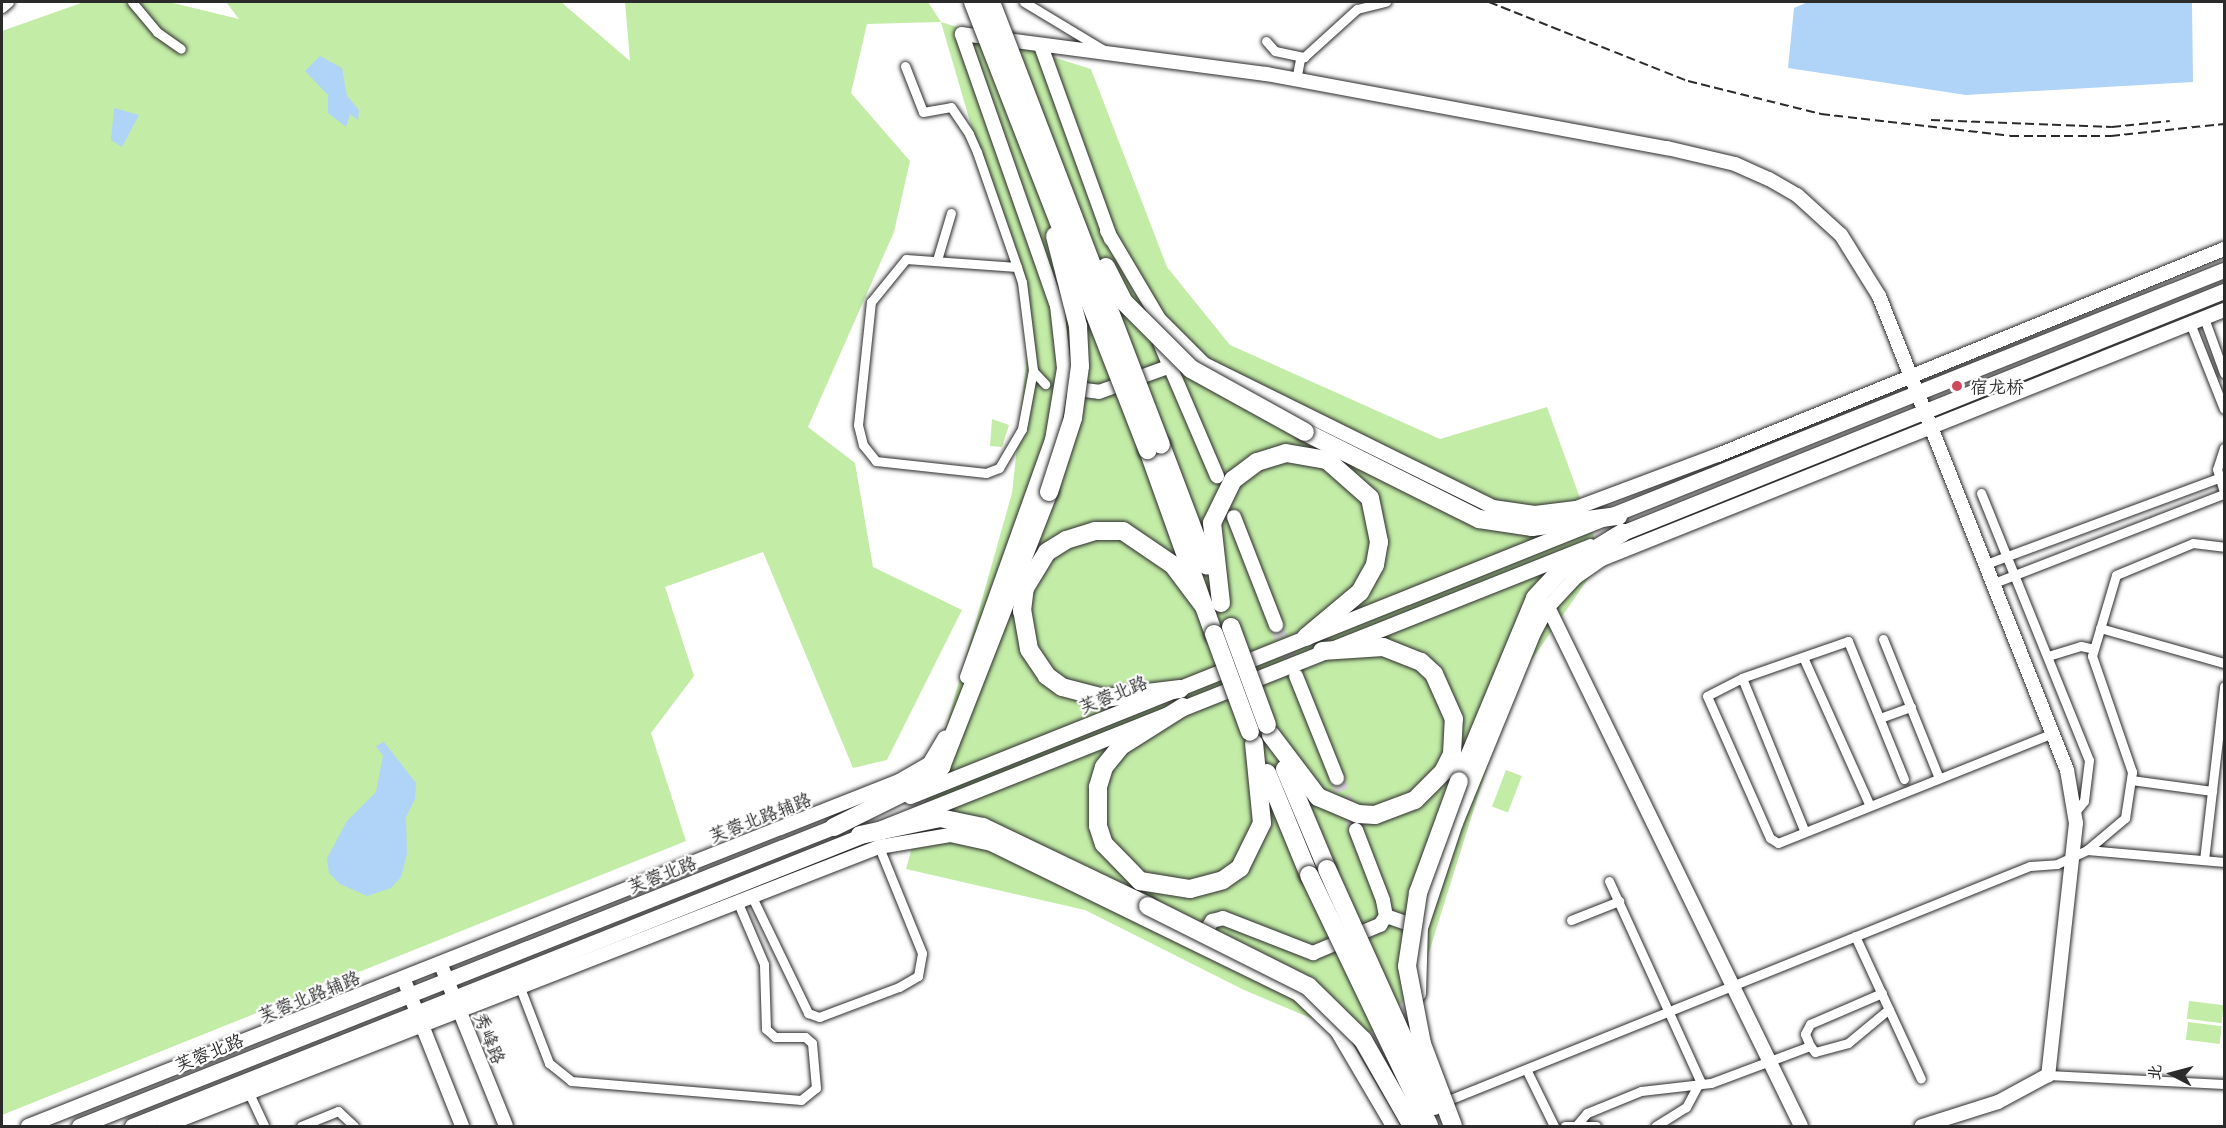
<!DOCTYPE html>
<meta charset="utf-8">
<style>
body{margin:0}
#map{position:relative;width:2226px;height:1128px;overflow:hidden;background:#fff;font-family:Mali,"LXGW WenKai TC",sans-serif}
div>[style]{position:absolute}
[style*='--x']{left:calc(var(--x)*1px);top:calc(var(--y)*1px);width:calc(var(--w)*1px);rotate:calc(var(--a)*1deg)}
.green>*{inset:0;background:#c3eca7;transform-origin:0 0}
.water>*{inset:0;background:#b0d3f8}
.secondary-tunnel>*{height:14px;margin-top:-7px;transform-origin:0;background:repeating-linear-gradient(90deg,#d5d5d5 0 14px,transparent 0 21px)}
.roads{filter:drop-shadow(0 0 2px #2b2b2b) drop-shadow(0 0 2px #2b2b2b)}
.street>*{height:9px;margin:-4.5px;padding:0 4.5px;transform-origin:4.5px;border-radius:4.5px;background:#fff}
.secondary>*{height:14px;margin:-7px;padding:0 7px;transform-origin:7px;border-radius:7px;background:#fff}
.primary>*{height:15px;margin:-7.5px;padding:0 7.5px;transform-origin:7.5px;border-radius:7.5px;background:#fff}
.highway>*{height:18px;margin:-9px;padding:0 9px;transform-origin:9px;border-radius:9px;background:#fff}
.rail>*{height:2px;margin-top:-1px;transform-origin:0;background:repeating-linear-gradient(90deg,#2b2b2b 0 9px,transparent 0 13.5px)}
.bridges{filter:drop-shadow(0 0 2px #2b2b2b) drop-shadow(0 0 2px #2b2b2b)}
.highway-bridge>*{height:18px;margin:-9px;padding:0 9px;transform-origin:9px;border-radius:9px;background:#fff}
.dots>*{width:16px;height:16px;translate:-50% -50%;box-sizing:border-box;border:3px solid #fff;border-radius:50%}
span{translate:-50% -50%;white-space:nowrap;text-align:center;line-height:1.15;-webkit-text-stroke:4.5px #fff;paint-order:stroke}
.poi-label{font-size:18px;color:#2b2b2b}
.left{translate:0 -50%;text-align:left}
.street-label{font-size:18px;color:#2b2b2b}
.frame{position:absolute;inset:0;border:3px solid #2b2b2b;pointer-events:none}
.north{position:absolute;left:2142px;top:1044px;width:60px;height:60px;-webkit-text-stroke:4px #fff;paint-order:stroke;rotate:276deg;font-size:16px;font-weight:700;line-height:24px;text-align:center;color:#2b2b2b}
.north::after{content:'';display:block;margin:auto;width:21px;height:27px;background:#2b2b2b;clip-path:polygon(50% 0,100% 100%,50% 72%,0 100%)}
</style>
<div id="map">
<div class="green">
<div style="clip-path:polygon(84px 2px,169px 2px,239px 19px,226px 2px,561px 2px,630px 61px,625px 2px,928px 2px,941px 22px,1091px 69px,1167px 267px,1230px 345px,1440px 439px,1547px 407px,1602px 559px,1512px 688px,1418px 987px,1363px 1040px,1244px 990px,1085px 910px,906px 869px,1012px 493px,1030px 328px,941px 22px,867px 24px,851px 93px,910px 161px,894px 232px,808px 427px,855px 463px,873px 567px,962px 610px,887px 760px,853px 768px,763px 552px,665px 587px,694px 676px,651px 733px,686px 841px,2px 1115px,2px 31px)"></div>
<div style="clip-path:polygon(992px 419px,1009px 425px,1002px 447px,990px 446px)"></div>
<div style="left:1506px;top:770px;width:17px;height:39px;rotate:21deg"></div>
<div style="left:2189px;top:1001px;width:35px;height:18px;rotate:7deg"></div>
<div style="left:2188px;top:1022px;width:34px;height:18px;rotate:7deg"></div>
</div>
<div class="water">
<div style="clip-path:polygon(1808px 2px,2192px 2px,2193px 82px,1966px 95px,1788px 68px,1794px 8px)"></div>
<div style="clip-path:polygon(320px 56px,342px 68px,347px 96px,359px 110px,358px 120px,350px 114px,346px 127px,328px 113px,328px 95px,305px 71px)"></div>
<div style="clip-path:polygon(114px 108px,139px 115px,122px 147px,111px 140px)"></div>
<div style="clip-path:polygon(384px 742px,416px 783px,415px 799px,406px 817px,407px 854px,401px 877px,391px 888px,367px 896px,340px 884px,329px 873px,327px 858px,347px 821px,376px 792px,383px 756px,376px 746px)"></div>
</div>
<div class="secondary-tunnel">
<div style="--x:1276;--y:625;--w:52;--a:68.4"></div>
<div style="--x:1337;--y:778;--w:55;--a:69.9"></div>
</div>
<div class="roads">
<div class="street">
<div style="--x:132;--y:2;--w:39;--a:50"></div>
<div style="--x:157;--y:32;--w:29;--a:35"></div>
<div style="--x:1024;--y:2;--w:97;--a:31.1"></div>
<div style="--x:2;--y:8;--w:9;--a:-41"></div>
<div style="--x:1266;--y:41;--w:13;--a:48"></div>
<div style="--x:1275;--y:51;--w:30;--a:12"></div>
<div style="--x:1304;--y:57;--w:72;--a:-42.2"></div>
<div style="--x:1357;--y:9;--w:30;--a:-14"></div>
<div style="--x:905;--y:66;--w:49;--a:68.6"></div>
<div style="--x:923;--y:112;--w:28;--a:-10"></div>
<div style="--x:951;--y:107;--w:32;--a:56"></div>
<div style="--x:969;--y:134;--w:20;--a:66"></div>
<div style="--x:977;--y:152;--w:122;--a:70.8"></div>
<div style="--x:1017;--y:267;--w:16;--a:72"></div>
<div style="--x:1022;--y:282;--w:89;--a:82.9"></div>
<div style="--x:1033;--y:370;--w:60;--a:100.6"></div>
<div style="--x:1022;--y:429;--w:45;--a:120.5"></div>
<div style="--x:999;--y:468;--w:14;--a:159"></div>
<div style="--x:986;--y:473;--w:111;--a:-173.8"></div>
<div style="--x:876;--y:461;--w:21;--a:-129"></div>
<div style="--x:863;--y:445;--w:21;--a:-104"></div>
<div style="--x:858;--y:425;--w:124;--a:-84"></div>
<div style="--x:871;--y:302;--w:55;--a:-50.9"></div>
<div style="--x:906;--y:259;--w:111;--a:4.1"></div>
<div style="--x:1296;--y:80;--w:21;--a:-79"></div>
<div style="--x:937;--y:260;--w:49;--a:-73.4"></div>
<div style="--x:2204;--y:318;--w:59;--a:70"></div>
<div style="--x:2190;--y:323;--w:92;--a:68.4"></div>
<div style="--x:1033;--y:371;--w:18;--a:47"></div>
<div style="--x:2224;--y:448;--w:22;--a:108"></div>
<div style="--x:2217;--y:469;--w:24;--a:73"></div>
<div style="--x:1981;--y:493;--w:288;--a:68"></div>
<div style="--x:2089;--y:760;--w:41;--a:97"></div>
<div style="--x:2084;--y:801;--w:16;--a:130"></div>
<div style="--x:1986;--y:564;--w:247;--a:-20.3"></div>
<div style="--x:1994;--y:583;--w:247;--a:-21.2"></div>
<div style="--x:2100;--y:628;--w:129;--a:15.8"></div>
<div style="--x:1883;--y:639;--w:150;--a:68.1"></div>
<div style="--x:2048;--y:656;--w:34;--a:-17"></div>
<div style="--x:2081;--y:646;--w:13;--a:13"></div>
<div style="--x:1803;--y:657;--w:163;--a:65.8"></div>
<div style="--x:1742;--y:678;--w:166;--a:67.8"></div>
<div style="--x:1880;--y:718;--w:33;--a:-20"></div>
<div style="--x:1904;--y:779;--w:149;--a:-112.1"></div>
<div style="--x:1848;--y:641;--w:112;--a:160.8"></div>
<div style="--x:1742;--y:678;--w:39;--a:153"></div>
<div style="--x:1707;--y:696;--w:155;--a:66.1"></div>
<div style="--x:1770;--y:838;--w:9;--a:32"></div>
<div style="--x:1778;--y:843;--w:296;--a:-21.8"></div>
<div style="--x:2131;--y:780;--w:82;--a:7.7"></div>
<div style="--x:2087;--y:850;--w:50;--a:-40.1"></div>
<div style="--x:2125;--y:818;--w:47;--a:-81.3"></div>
<div style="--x:2132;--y:772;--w:123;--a:-109"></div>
<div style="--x:2092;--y:656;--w:84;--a:-73.5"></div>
<div style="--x:2116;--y:575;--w:83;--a:-22.6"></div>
<div style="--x:2193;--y:543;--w:31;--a:7"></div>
<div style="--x:2204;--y:860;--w:175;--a:-83.4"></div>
<div style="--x:1609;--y:881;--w:220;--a:65.5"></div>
<div style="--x:1700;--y:1081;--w:30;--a:118"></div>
<div style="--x:1686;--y:1107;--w:36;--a:148"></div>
<div style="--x:752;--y:897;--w:129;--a:64.2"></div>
<div style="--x:808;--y:1013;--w:12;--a:20"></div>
<div style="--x:819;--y:1017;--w:85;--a:-20.6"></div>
<div style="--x:899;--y:987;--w:22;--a:-30"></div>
<div style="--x:918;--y:976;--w:23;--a:-80"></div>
<div style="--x:922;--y:953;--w:114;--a:-112.1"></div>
<div style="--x:1571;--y:920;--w:52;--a:-21.6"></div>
<div style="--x:1855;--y:936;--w:157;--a:65.2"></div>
<div style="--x:519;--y:985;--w:84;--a:69"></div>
<div style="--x:549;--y:1063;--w:28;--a:39"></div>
<div style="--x:571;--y:1081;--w:231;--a:4.7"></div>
<div style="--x:801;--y:1100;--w:19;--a:-39"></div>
<div style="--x:816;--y:1088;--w:45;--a:-95.1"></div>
<div style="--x:812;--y:1043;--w:9;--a:-139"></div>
<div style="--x:805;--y:1037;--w:30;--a:180"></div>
<div style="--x:775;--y:1037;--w:12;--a:-138"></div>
<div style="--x:766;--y:1029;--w:65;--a:-91.8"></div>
<div style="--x:764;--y:964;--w:66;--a:-113.1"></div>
<div style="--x:1882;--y:993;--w:78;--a:156.7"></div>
<div style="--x:1810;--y:1024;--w:11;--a:117"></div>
<div style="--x:1805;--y:1034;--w:13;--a:67"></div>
<div style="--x:1810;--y:1046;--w:8;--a:50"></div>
<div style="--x:1815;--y:1052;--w:34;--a:-15"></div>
<div style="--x:1848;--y:1043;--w:53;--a:-39.7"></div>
<div style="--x:1526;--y:1069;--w:64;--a:63.8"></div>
<div style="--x:2048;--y:1075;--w:176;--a:2.9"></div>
<div style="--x:248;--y:1091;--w:38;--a:65"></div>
<div style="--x:1441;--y:1103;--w:635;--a:-21.92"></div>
<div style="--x:2030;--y:866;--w:27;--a:-4"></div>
<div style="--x:2057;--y:864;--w:33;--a:-25"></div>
<div style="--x:2087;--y:850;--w:138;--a:5"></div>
<div style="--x:301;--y:1126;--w:40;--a:-22"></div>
<div style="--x:338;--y:1111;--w:22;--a:43"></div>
<div style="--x:1565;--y:1126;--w:31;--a:0"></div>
<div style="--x:1576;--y:1126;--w:17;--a:-50"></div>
<div style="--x:1587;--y:1113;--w:58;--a:-22.2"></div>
<div style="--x:1641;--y:1091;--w:70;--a:-6.5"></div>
<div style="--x:1711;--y:1083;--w:106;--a:-20.5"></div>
</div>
<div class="secondary">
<div style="--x:1041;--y:46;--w:205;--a:70.1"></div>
<div style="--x:1107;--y:231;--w:102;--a:59.4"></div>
<div style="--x:1159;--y:319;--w:64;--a:45"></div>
<div style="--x:1204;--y:364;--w:322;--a:26.3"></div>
<div style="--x:1493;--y:507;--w:42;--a:8.1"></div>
<div style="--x:1535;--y:513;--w:41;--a:-7"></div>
<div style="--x:1576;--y:508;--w:152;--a:-20.5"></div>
<div style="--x:1718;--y:455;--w:546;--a:-22.15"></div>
<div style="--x:1160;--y:343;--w:145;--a:66.8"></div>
<div style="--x:1068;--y:388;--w:31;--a:7"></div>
<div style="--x:1099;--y:392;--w:77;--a:-19.9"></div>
<div style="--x:1234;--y:517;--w:116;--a:68.7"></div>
<div style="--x:1548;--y:607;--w:577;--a:64.01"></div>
<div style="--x:1296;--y:676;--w:110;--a:68.1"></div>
<div style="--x:967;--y:677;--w:252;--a:-70.3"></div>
<div style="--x:1052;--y:440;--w:73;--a:-80.5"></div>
<div style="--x:1064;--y:368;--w:62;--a:-96.4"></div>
<div style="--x:1057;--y:306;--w:288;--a:-109.3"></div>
<div style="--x:962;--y:34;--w:307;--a:7.5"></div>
<div style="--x:1266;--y:74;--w:408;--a:10.5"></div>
<div style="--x:1667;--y:148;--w:70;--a:13.2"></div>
<div style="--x:1735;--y:164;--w:37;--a:24"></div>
<div style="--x:1769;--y:179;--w:32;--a:30"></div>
<div style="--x:1797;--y:195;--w:59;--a:42.3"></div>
<div style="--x:1841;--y:235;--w:72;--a:58.1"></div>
<div style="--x:1879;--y:296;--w:510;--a:68.37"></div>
<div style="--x:2067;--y:770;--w:54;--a:80.4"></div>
<div style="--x:2076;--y:823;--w:254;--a:96.3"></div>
<div style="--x:2048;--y:1075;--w:57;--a:151.6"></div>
<div style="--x:1998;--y:1102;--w:80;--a:162.5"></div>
<div style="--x:1386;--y:916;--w:37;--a:19"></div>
<div style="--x:1199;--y:942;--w:25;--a:-58"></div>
<div style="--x:1212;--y:921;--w:11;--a:-15"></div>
<div style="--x:1223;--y:918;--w:97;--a:21.3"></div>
<div style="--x:1313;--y:953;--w:73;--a:-22.7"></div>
<div style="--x:1380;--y:925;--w:11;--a:-56"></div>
<div style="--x:1386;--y:916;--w:16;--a:-101"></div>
<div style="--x:1383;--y:900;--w:75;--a:-111.1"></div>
<div style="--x:443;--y:970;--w:168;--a:68"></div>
<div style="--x:406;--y:985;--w:152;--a:68.3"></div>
<div style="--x:1419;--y:994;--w:66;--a:-88.3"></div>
<div style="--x:1421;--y:928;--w:111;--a:-71.6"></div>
<div style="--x:1456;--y:823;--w:205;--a:-67.7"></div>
<div style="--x:1534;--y:633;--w:30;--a:-62"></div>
<div style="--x:1548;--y:607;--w:41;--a:-47"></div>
<div style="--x:1576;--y:577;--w:32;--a:-35"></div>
<div style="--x:1602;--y:559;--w:670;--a:-21.82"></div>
<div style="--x:28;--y:1126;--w:937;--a:-21.61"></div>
<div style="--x:899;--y:781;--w:34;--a:-30"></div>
<div style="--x:929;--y:764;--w:31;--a:-59"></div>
<div style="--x:164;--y:1126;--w:768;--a:-21.32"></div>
<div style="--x:879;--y:847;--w:72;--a:-9.6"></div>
<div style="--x:950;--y:835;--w:42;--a:12.4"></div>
<div style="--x:991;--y:844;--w:340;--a:26"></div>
<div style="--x:1297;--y:993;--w:55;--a:43.5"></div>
<div style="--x:1337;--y:1031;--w:110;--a:59.5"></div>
</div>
<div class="primary">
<div style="--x:1612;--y:537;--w:660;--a:-21.9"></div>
<div style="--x:910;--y:796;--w:1415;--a:-21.82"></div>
<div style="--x:79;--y:1126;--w:822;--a:-21.63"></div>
<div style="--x:132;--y:1126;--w:1569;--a:-21.69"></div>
</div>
<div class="highway">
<div style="--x:1305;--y:432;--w:195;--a:26.6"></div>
<div style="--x:1479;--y:519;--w:54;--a:8.6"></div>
<div style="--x:1532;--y:527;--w:87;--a:-7.3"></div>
<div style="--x:1161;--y:445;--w:129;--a:69.2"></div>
<div style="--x:1148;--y:450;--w:195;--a:70.3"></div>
<div style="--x:1221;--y:603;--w:81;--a:-96.4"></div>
<div style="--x:1212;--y:523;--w:48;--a:-64"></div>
<div style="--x:1233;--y:480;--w:30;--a:-37"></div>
<div style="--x:1257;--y:462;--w:30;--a:-17"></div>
<div style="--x:1286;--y:453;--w:42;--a:9.7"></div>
<div style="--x:1327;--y:460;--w:57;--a:41.5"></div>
<div style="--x:1370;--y:498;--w:45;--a:78.4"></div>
<div style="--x:1379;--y:542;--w:23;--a:100"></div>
<div style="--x:1375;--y:565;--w:31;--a:119"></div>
<div style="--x:1360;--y:592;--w:70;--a:140.2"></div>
<div style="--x:1180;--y:689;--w:77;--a:173.2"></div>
<div style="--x:1104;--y:698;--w:43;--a:-165.3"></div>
<div style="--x:1062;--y:687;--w:19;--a:-144"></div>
<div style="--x:1047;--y:676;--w:32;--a:-124"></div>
<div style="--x:1029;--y:649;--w:39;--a:-100"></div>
<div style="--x:1022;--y:611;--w:23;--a:-83"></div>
<div style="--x:1025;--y:588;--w:42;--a:-58.6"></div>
<div style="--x:1047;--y:552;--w:22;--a:-32"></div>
<div style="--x:1066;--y:540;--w:30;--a:-17"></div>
<div style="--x:1095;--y:531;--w:28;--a:0"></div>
<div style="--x:1123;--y:531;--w:60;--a:34.2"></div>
<div style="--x:1173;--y:565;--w:50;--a:53.1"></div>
<div style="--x:1183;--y:707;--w:73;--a:147.8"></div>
<div style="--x:1121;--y:746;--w:27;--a:129"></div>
<div style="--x:1104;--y:767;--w:21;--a:107"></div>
<div style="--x:1098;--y:787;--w:39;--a:90"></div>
<div style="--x:1098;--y:826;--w:19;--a:72"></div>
<div style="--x:1104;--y:844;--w:52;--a:45.8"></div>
<div style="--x:1140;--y:881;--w:51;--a:9.1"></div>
<div style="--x:1190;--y:889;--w:34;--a:-15"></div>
<div style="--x:1223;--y:880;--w:21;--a:-35"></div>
<div style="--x:1240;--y:868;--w:50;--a:-63.9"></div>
<div style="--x:1262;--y:823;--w:80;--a:-95.7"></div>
<div style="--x:1271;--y:735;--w:78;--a:52.8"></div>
<div style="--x:1318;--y:797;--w:43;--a:23"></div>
<div style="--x:1358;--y:814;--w:17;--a:3"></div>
<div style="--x:1375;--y:815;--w:43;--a:-20.6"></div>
<div style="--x:1415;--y:800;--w:40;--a:-45"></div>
<div style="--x:1443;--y:772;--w:20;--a:-63"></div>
<div style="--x:1452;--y:754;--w:35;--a:-87"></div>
<div style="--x:1454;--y:719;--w:49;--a:-114"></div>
<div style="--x:1434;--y:674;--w:18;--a:-137"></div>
<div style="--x:1421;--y:662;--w:41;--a:-158.5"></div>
<div style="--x:1383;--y:647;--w:61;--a:176.2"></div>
<div style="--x:1285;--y:769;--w:108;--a:67.2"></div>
<div style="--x:1267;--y:773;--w:110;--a:67.6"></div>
<div style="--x:1459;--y:781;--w:198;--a:-67.4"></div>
<div style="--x:1535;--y:598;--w:37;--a:-47"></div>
<div style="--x:1560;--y:571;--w:73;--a:-31.5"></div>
<div style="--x:834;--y:827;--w:93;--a:-26.3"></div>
<div style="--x:917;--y:786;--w:31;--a:-38"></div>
<div style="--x:941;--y:767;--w:295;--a:-68.6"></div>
<div style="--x:860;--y:835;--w:82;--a:-12"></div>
<div style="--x:940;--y:818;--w:44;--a:11.8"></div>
<div style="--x:983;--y:827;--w:183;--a:25.6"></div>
</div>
</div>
<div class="rail">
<div style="--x:1489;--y:2;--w:214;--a:21.7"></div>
<div style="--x:1688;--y:81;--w:137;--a:13.9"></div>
<div style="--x:1821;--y:114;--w:190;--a:6.6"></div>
<div style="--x:2010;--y:136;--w:101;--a:0"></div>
<div style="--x:2111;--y:136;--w:114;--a:-6.1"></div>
<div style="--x:1931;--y:120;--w:181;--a:2.2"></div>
<div style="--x:2112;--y:127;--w:58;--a:-5.9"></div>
</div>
<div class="bridges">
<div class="highway-bridge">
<div style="--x:973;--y:2;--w:481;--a:68.7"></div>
<div style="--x:991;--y:2;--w:474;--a:69"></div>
<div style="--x:1106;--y:267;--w:38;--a:63"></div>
<div style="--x:1123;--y:301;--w:96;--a:45"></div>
<div style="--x:1191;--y:369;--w:130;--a:28.9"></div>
<div style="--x:1049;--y:492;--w:78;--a:-72"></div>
<div style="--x:1073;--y:418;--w:52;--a:-82.3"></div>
<div style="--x:1080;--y:366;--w:40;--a:-92.9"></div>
<div style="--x:1078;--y:326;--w:93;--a:-104.3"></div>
<div style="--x:1231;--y:627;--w:104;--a:69.8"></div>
<div style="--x:1214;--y:634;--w:104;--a:69.8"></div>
<div style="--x:1327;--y:869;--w:260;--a:65.7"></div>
<div style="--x:1309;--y:875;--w:278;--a:64.4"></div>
<div style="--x:1148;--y:906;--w:179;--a:26.6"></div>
<div style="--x:1308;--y:986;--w:77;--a:44.5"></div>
<div style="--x:1363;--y:1040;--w:99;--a:60.3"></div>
<div style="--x:1453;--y:1126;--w:88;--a:-110.7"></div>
<div style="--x:1422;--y:1044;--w:79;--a:-100.9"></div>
<div style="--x:1407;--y:966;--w:74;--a:-81.4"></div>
<div style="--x:1418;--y:893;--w:119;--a:-69.9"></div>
</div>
</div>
<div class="dots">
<div style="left:1957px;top:386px;background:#d1495b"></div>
</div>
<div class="poi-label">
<span class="left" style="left:1970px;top:386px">宿龙桥</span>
</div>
<div class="street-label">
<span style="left:1113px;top:694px;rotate:-22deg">芙蓉北路</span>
<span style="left:760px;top:817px;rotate:-21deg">芙蓉北路辅路</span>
<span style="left:662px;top:874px;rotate:-21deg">芙蓉北路</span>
<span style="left:309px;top:996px;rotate:-22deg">芙蓉北路辅路</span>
<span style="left:490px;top:1038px;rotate:68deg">秀峰路</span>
<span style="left:209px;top:1052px;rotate:-22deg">芙蓉北路</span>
</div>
<div class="frame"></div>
<div class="north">北</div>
</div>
